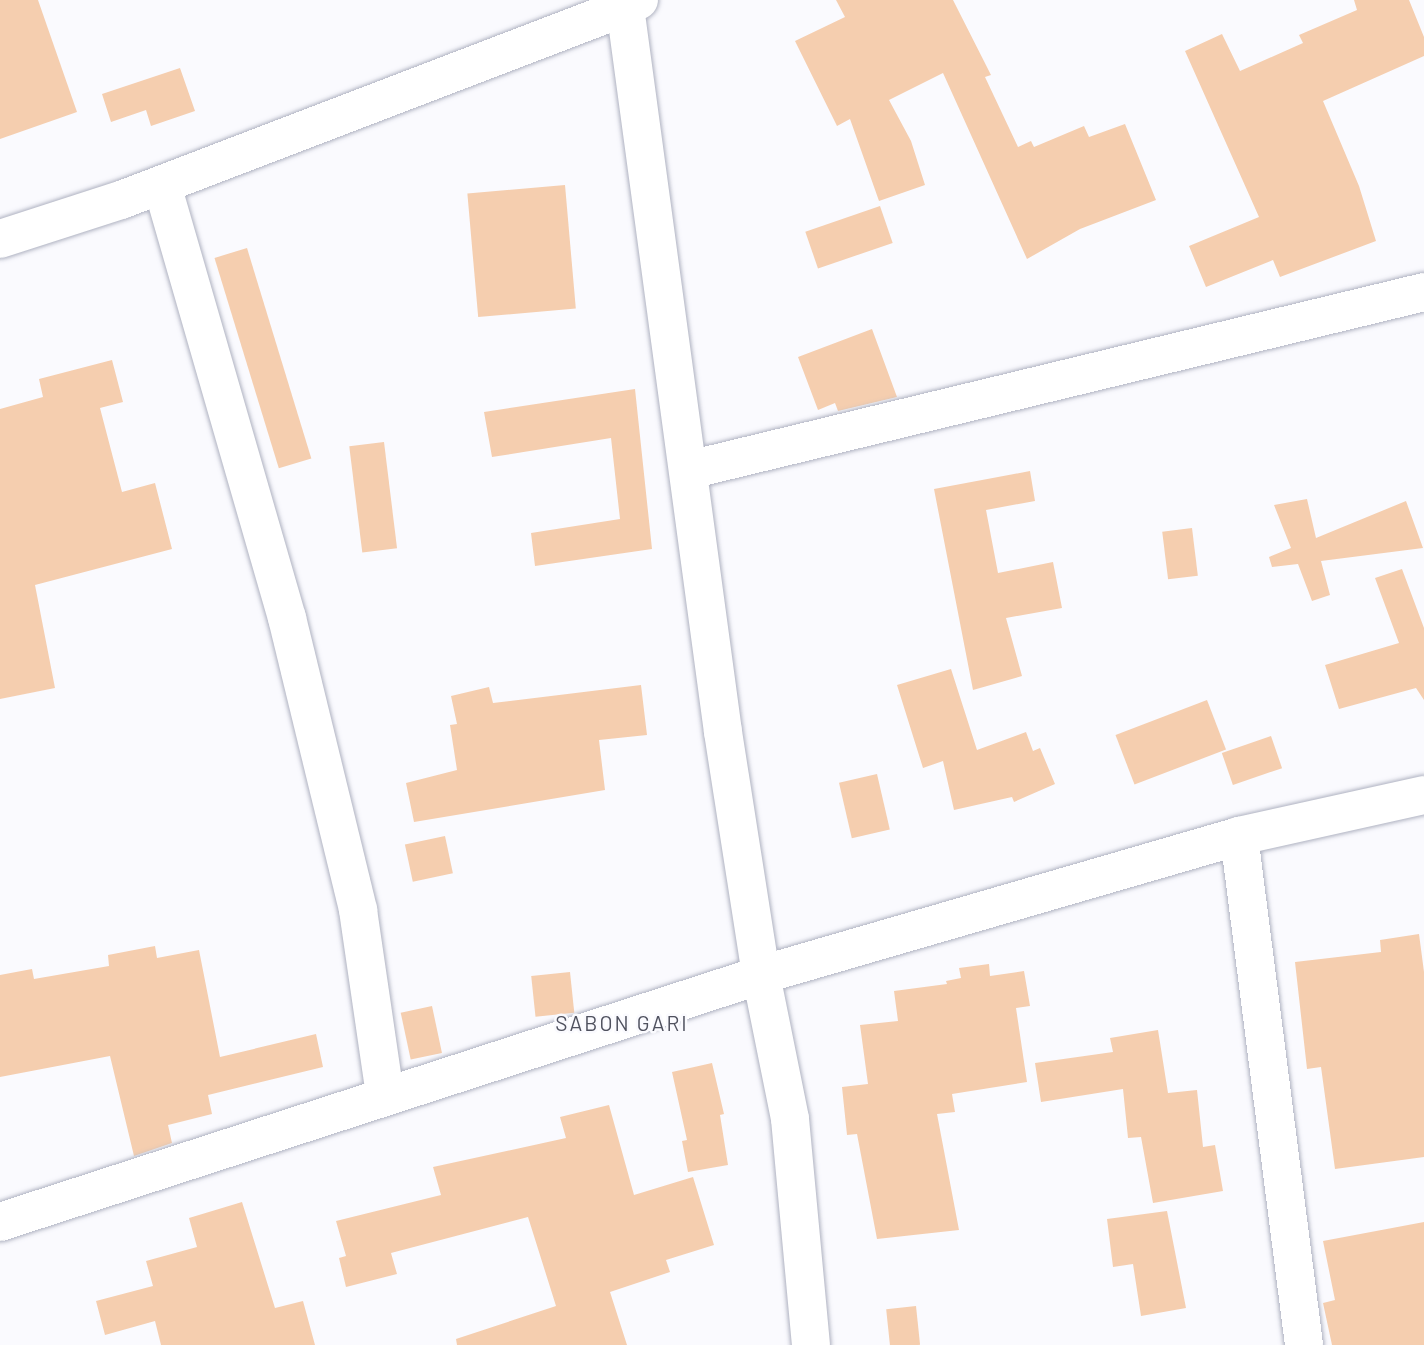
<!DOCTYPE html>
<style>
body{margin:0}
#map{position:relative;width:1424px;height:1345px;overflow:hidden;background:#fafafe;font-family:Barlow,sans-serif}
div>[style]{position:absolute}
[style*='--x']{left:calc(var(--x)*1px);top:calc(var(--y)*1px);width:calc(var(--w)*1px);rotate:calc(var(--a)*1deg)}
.building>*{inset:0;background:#f5ceaf;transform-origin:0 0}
.roads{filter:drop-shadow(0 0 2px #afb2c1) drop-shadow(0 0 2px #afb2c1)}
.street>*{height:38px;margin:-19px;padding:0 19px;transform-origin:19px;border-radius:19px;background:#fff}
span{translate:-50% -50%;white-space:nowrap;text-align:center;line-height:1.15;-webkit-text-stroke:5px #fafafe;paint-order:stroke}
.neighbourhood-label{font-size:21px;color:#4f515e;letter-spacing:2px}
</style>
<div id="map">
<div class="building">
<div style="clip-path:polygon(0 0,38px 0,77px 112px,0 139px)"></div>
<div style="clip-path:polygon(836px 0,953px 0,991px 75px,985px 77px,1018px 147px,1031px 141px,1034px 147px,1084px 126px,1089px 137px,1125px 124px,1156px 200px,1080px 229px,1027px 259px,943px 73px,889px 100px,911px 141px,925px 185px,879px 201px,850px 119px,837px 126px,795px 41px,845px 17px)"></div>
<div style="clip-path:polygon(1354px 0,1409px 0,1424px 37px,1424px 56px,1323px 101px,1359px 186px,1376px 241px,1280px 277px,1273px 260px,1206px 287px,1189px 246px,1259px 217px,1185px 51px,1222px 34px,1240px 71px,1303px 43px,1299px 35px,1357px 10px)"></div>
<div style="clip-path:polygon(180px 68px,195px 111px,151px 126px,146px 110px,111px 122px,102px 94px)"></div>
<div style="left:565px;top:185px;width:124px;height:98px;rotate:85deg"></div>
<div style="left:880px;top:206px;width:39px;height:79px;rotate:71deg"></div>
<div style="left:247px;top:248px;width:220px;height:34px;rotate:73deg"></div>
<div style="clip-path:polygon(872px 329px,897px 397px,838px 411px,835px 403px,818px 410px,798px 357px)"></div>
<div style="clip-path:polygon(112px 360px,123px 402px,100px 408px,122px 492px,155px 483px,172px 549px,35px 585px,55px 688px,0 699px,0 409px,43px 397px,39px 379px)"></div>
<div style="clip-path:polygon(635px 389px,652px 549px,535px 566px,531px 533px,620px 519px,611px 438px,492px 457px,484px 412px)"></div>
<div style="left:384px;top:442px;width:107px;height:35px;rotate:83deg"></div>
<div style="clip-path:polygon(1030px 471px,1035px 501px,986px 510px,998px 573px,1053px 562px,1062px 608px,1006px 618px,1022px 676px,973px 690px,934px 489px)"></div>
<div style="clip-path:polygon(1307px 499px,1316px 538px,1406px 501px,1423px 548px,1321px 561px,1330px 595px,1312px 601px,1298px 564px,1272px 567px,1269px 557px,1291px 548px,1274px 505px)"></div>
<div style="left:1192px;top:528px;width:48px;height:30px;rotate:83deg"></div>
<div style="clip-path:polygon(1402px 569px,1424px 628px,1424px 700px,1416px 688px,1339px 709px,1325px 665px,1399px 643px,1375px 578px)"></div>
<div style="clip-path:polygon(951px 669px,977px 750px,1026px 732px,1033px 751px,1040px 748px,1055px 784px,1014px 802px,1012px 797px,954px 810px,943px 761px,923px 768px,897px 685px)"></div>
<div style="clip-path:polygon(641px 685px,647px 735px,599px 740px,605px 790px,414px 822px,406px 783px,457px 770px,450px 725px,457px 724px,451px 696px,489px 687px,493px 703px)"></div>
<div style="left:1207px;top:700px;width:53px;height:98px;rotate:69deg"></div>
<div style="left:1271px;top:736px;width:34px;height:52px;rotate:71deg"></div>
<div style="left:877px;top:774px;width:57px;height:39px;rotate:77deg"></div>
<div style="left:445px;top:836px;width:38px;height:41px;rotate:78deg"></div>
<div style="clip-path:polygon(1419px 934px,1424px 972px,1424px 1157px,1335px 1169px,1321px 1067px,1307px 1069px,1295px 962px,1381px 952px,1380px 940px)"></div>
<div style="clip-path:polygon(155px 946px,157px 958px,199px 950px,220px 1057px,316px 1034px,323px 1067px,208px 1095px,212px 1114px,168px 1125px,172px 1143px,134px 1156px,110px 1056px,0 1077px,0 975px,32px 969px,34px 979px,109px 966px,108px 955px)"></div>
<div style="clip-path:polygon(989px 964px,990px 976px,1024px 971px,1030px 1006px,1016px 1008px,1027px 1082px,952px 1094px,955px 1112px,937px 1114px,959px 1230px,877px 1239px,857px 1134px,847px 1135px,842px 1087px,868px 1084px,860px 1025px,898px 1021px,894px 991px,947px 984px,946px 981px,961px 978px,959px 968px)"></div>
<div style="left:570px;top:972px;width:41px;height:39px;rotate:84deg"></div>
<div style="left:432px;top:1006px;width:48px;height:32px;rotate:78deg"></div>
<div style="clip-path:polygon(1158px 1030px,1168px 1093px,1197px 1090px,1203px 1147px,1215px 1145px,1223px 1191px,1153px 1203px,1141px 1137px,1128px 1138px,1123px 1089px,1041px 1102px,1035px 1063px,1113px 1052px,1110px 1038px)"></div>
<div style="clip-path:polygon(712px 1063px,724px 1114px,720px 1115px,728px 1165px,688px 1172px,682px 1141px,687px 1140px,672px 1072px)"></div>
<div style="clip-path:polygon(609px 1105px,634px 1195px,693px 1177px,714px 1245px,666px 1260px,670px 1272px,610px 1292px,627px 1345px,457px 1345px,456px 1339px,556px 1306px,528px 1217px,391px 1253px,397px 1274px,346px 1287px,339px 1258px,346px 1256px,336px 1221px,441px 1195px,433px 1167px,566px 1138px,560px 1117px)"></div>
<div style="clip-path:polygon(242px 1202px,275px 1308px,303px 1301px,315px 1345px,161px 1345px,155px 1321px,105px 1335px,96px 1301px,153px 1286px,146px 1261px,197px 1247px,189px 1218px)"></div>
<div style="clip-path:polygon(1167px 1211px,1186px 1308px,1141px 1316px,1133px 1264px,1113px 1267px,1107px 1219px)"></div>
<div style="clip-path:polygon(1424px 1222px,1424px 1345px,1332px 1345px,1323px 1303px,1335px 1300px,1323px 1241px)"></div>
<div style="left:916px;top:1306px;width:39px;height:30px;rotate:84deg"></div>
</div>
<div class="roads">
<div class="street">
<div style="--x:639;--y:0;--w:16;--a:153"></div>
<div style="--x:625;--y:7;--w:732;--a:82.3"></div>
<div style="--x:723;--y:732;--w:246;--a:81.1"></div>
<div style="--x:761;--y:975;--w:147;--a:78.6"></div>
<div style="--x:790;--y:1119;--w:227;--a:84.7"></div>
<div style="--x:162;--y:185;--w:451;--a:73.9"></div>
<div style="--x:287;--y:618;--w:301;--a:76.3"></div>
<div style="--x:358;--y:910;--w:187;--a:81.7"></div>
<div style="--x:0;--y:239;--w:127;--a:-17.9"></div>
<div style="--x:121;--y:200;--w:540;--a:-20.95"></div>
<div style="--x:689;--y:470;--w:756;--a:-13.61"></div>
<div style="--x:1239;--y:836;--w:513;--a:82.72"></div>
<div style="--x:0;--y:1222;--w:800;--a:-17.98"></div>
<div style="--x:761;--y:975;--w:498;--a:-16.2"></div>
<div style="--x:1239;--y:836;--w:189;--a:-12.5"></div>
</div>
</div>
<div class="neighbourhood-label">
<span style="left:622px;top:1023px">SABON GARI</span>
</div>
</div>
